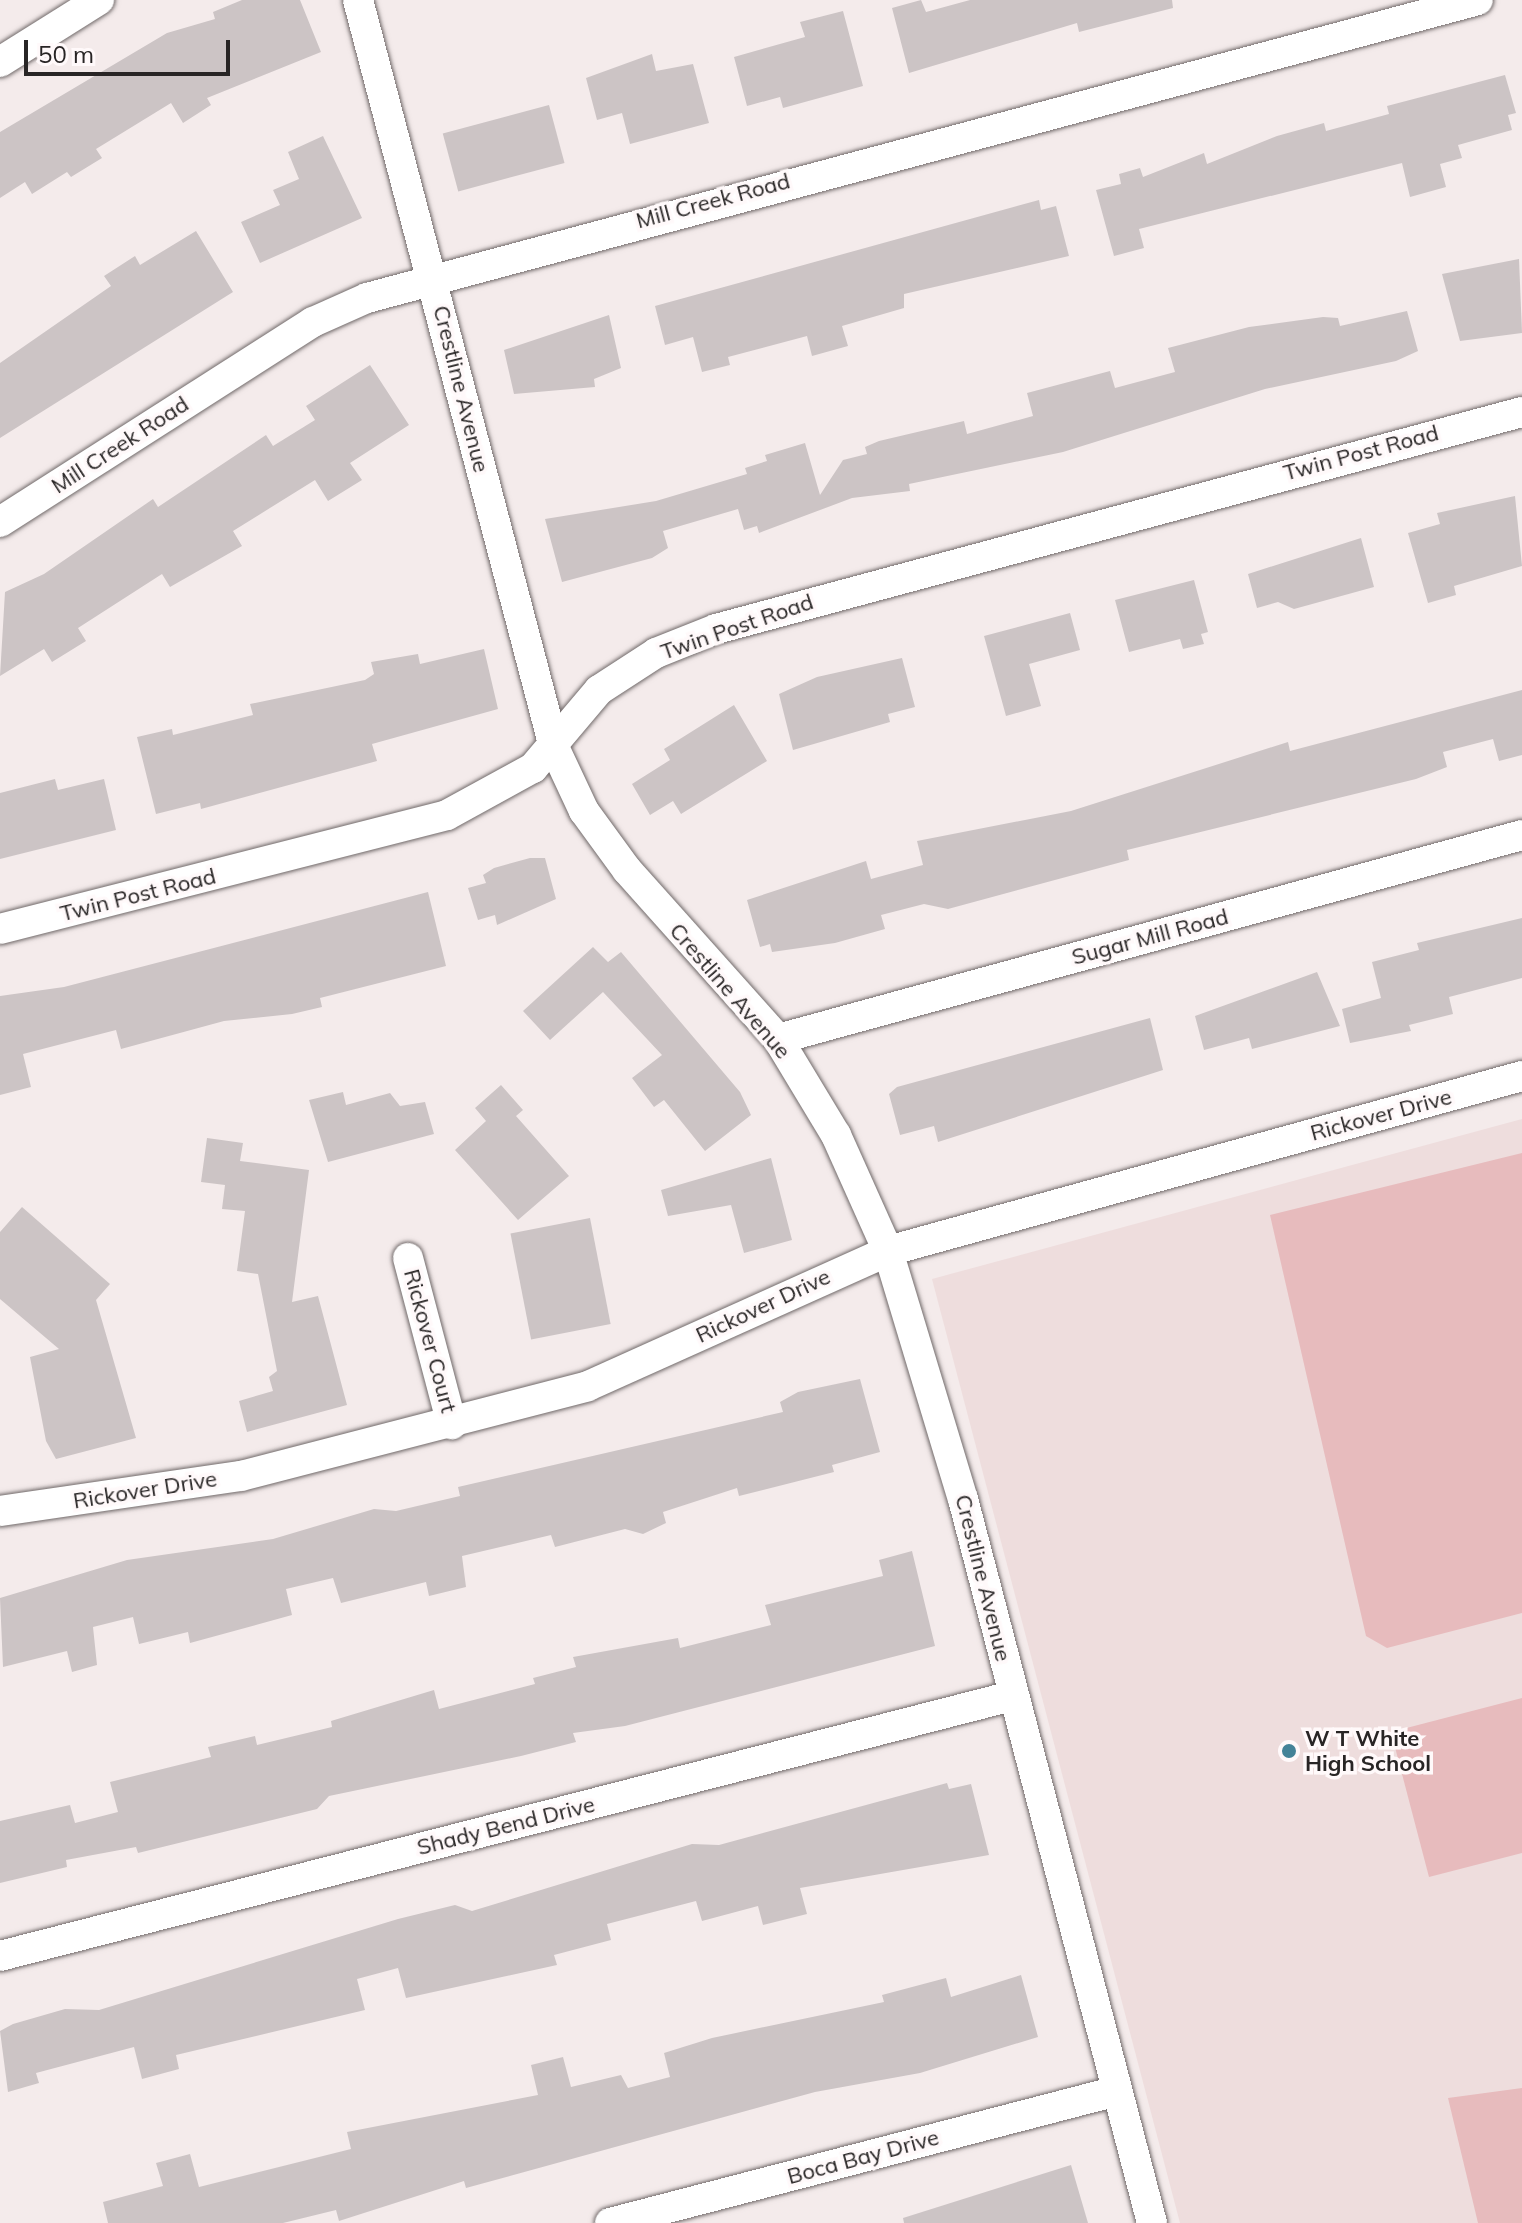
<!DOCTYPE html>
<style>
body{margin:0}
#map{position:relative;width:1522px;height:2223px;overflow:hidden;background:#f4ebeb;font-family:Mulish,sans-serif}
div>[style]{position:absolute}
[style*='--x']{left:calc(var(--x)*1px);top:calc(var(--y)*1px);width:calc(var(--w)*1px);rotate:calc(var(--a)*1deg)}
.built>*{inset:0;background:#edd}
.green>*{inset:0;background:#e7bbbd}
.building>*{inset:0;background:#ccc4c5;transform-origin:0 0}
.roads{filter:drop-shadow(0 0 2px #706969) drop-shadow(0 0 2px #706969)}
.minor>*{height:30px;margin:-15px;padding:0 15px;transform-origin:15px;border-radius:15px;background:#fff}
.dots>*{width:22px;height:22px;translate:-50% -50%;box-sizing:border-box;border:4px solid #fff9fa;border-radius:50%}
span{translate:-50% -50%;white-space:nowrap;text-align:center;line-height:1.15;-webkit-text-stroke:7px #fff9fa;paint-order:stroke}
.street-label{font-size:22px;color:#282525}
.poi-label{font-size:22px;color:#282525;font-weight:700}
.left{translate:0 -50%;text-align:left}
.scale{position:absolute;left:24px;top:40px;width:206px;height:36px;box-sizing:border-box;border:4px solid #282525;border-top:0;padding-left:10px;font-size:24px;line-height:28px;white-space:nowrap;color:#282525;-webkit-text-stroke:6px #fff9fa;paint-order:stroke}
</style>
<div id="map">
<div class="built">
<div style="clip-path:polygon(1522px 1119px,1522px 2223px,1180px 2223px,932px 1279px)"></div>
</div>
<div class="green">
<div style="clip-path:polygon(1522px 1153px,1522px 1613px,1387px 1648px,1366px 1636px,1270px 1215px)"></div>
<div style="clip-path:polygon(1522px 1698px,1522px 1853px,1429px 1877px,1391px 1732px)"></div>
<div style="clip-path:polygon(1522px 2088px,1522px 2223px,1478px 2223px,1448px 2098px)"></div>
</div>
<div class="building">
<div style="clip-path:polygon(242px 0,300px 0,321px 52px,207px 98px,211px 105px,183px 123px,171px 103px,96px 149px,102px 158px,71px 177px,67px 172px,32px 194px,25px 182px,0 198px,0 132px,167px 33px,215px 19px,213px 12px)"></div>
<div style="clip-path:polygon(921px 0,926px 12px,970px 0,1172px 0,1173px 8px,1079px 32px,1077px 23px,909px 73px,892px 8px)"></div>
<div style="clip-path:polygon(843px 11px,863px 86px,783px 108px,780px 97px,747px 106px,734px 57px,805px 37px,800px 22px)"></div>
<div style="clip-path:polygon(652px 54px,656px 71px,693px 64px,709px 123px,630px 144px,622px 113px,597px 120px,586px 78px)"></div>
<div style="clip-path:polygon(1505px 75px,1516px 113px,1508px 115px,1512px 130px,1458px 145px,1462px 158px,1440px 164px,1446px 187px,1410px 197px,1402px 163px,1139px 229px,1144px 248px,1114px 256px,1096px 190px,1121px 184px,1119px 174px,1140px 168px,1143px 177px,1204px 153px,1207px 164px,1277px 136px,1324px 123px,1326px 131px,1389px 114px,1387px 106px)"></div>
<div style="left:549px;top:105px;width:60px;height:110px;rotate:75deg"></div>
<div style="clip-path:polygon(323px 136px,362px 218px,260px 263px,241px 222px,280px 205px,273px 190px,299px 179px,288px 152px)"></div>
<div style="clip-path:polygon(1039px 200px,1041px 210px,1056px 206px,1069px 256px,904px 294px,904px 308px,842px 326px,848px 346px,812px 356px,807px 336px,728px 357px,730px 365px,702px 372px,693px 337px,665px 345px,655px 306px)"></div>
<div style="clip-path:polygon(196px 231px,233px 292px,0 438px,0 363px,111px 286px,104px 276px,135px 256px,140px 265px)"></div>
<div style="clip-path:polygon(1519px 259px,1522px 333px,1460px 341px,1442px 274px)"></div>
<div style="clip-path:polygon(1407px 311px,1418px 351px,1396px 361px,1265px 389px,1063px 452px,909px 484px,910px 491px,852px 498px,759px 533px,757px 526px,744px 530px,738px 509px,663px 531px,668px 548px,652px 558px,562px 582px,545px 519px,656px 501px,747px 474px,745px 468px,767px 461px,765px 455px,805px 443px,820px 495px,843px 460px,867px 454px,865px 447px,879px 441px,964px 421px,967px 434px,1033px 416px,1027px 393px,1110px 371px,1115px 388px,1175px 372px,1168px 348px,1249px 327px,1323px 317px,1338px 318px,1340px 326px)"></div>
<div style="clip-path:polygon(609px 315px,621px 368px,594px 379px,595px 387px,514px 394px,504px 350px)"></div>
<div style="clip-path:polygon(370px 365px,409px 425px,350px 463px,362px 480px,328px 501px,315px 480px,233px 531px,242px 546px,170px 587px,162px 574px,78px 628px,86px 641px,52px 662px,44px 649px,0 676px,5px 592px,44px 574px,153px 499px,158px 507px,266px 435px,273px 446px,315px 420px,306px 406px)"></div>
<div style="clip-path:polygon(1515px 496px,1522px 566px,1454px 586px,1456px 595px,1428px 603px,1408px 533px,1440px 524px,1437px 513px)"></div>
<div style="clip-path:polygon(1361px 538px,1374px 587px,1294px 609px,1278px 602px,1257px 608px,1248px 574px)"></div>
<div style="clip-path:polygon(1194px 580px,1208px 632px,1201px 634px,1204px 644px,1183px 649px,1180px 639px,1129px 652px,1115px 600px)"></div>
<div style="clip-path:polygon(1070px 613px,1080px 650px,1029px 664px,1041px 706px,1006px 716px,984px 636px)"></div>
<div style="clip-path:polygon(484px 649px,498px 709px,372px 744px,377px 761px,201px 809px,200px 803px,156px 814px,137px 737px,172px 729px,173px 735px,253px 715px,250px 704px,365px 680px,374px 674px,371px 662px,418px 654px,420px 664px)"></div>
<div style="clip-path:polygon(902px 658px,915px 707px,888px 714px,890px 722px,793px 750px,779px 694px,817px 677px)"></div>
<div style="clip-path:polygon(1522px 690px,1522px 755px,1499px 761px,1493px 739px,1443px 752px,1447px 767px,1416px 779px,1127px 850px,1129px 860px,948px 909px,924px 904px,881px 915px,885px 929px,835px 943px,772px 952px,770px 944px,760px 947px,747px 900px,866px 861px,871px 879px,923px 865px,917px 841px,1071px 811px,1288px 742px,1290px 751px)"></div>
<div style="clip-path:polygon(734px 705px,767px 761px,681px 814px,673px 801px,650px 815px,632px 784px,670px 760px,664px 749px)"></div>
<div style="clip-path:polygon(55px 779px,58px 790px,104px 779px,116px 830px,0 859px,0 793px)"></div>
<div style="clip-path:polygon(530px 858px,545px 858px,556px 899px,497px 925px,495px 915px,478px 920px,468px 888px,486px 883px,483px 875px,494px 868px)"></div>
<div style="clip-path:polygon(428px 892px,446px 966px,320px 998px,322px 1007px,292px 1014px,224px 1021px,121px 1049px,116px 1030px,23px 1054px,31px 1087px,0 1095px,0 996px,64px 987px)"></div>
<div style="clip-path:polygon(1522px 918px,1522px 978px,1449px 997px,1453px 1014px,1409px 1025px,1411px 1031px,1350px 1043px,1342px 1009px,1381px 998px,1372px 962px,1419px 950px,1417px 943px)"></div>
<div style="clip-path:polygon(593px 947px,608px 962px,621px 952px,740px 1092px,751px 1115px,705px 1151px,664px 1100px,654px 1107px,632px 1078px,662px 1055px,603px 992px,550px 1040px,523px 1011px)"></div>
<div style="clip-path:polygon(1317px 972px,1340px 1026px,1252px 1049px,1249px 1038px,1204px 1050px,1195px 1016px)"></div>
<div style="clip-path:polygon(1150px 1018px,1163px 1070px,938px 1142px,934px 1126px,900px 1135px,889px 1094px,897px 1087px)"></div>
<div style="clip-path:polygon(501px 1085px,523px 1110px,516px 1116px,569px 1176px,518px 1220px,455px 1150px,486px 1121px,475px 1108px)"></div>
<div style="clip-path:polygon(343px 1092px,346px 1105px,390px 1093px,400px 1106px,425px 1102px,434px 1134px,328px 1162px,309px 1100px)"></div>
<div style="clip-path:polygon(207px 1138px,243px 1143px,240px 1161px,309px 1170px,292px 1302px,318px 1296px,347px 1405px,247px 1432px,239px 1401px,273px 1391px,269px 1377px,277px 1371px,258px 1274px,237px 1271px,245px 1211px,222px 1209px,225px 1185px,201px 1182px)"></div>
<div style="clip-path:polygon(771px 1158px,792px 1240px,744px 1253px,731px 1205px,668px 1216px,661px 1190px)"></div>
<div style="clip-path:polygon(22px 1207px,110px 1284px,96px 1300px,136px 1438px,56px 1459px,46px 1441px,30px 1357px,59px 1349px,0 1299px,0 1232px)"></div>
<div style="left:590px;top:1218px;width:108px;height:81px;rotate:79deg"></div>
<div style="clip-path:polygon(860px 1379px,880px 1452px,832px 1465px,834px 1472px,739px 1496px,737px 1488px,663px 1512px,666px 1523px,643px 1534px,625px 1529px,555px 1547px,551px 1535px,462px 1556px,466px 1587px,429px 1596px,426px 1582px,341px 1603px,333px 1578px,286px 1589px,292px 1615px,190px 1643px,188px 1632px,139px 1644px,133px 1617px,93px 1627px,97px 1665px,72px 1672px,67px 1651px,3px 1667px,0 1598px,127px 1560px,273px 1539px,374px 1509px,396px 1511px,460px 1496px,458px 1487px,783px 1412px,780px 1402px,798px 1392px)"></div>
<div style="clip-path:polygon(912px 1551px,935px 1646px,625px 1726px,573px 1733px,576px 1742px,521px 1756px,329px 1796px,317px 1809px,138px 1853px,136px 1847px,66px 1860px,67px 1867px,0 1883px,0 1821px,70px 1805px,75px 1823px,118px 1812px,110px 1782px,211px 1757px,208px 1747px,255px 1736px,257px 1745px,332px 1727px,331px 1721px,434px 1690px,439px 1709px,535px 1684px,533px 1678px,576px 1667px,573px 1657px,678px 1638px,680px 1648px,771px 1625px,765px 1605px,883px 1576px,879px 1560px)"></div>
<div style="clip-path:polygon(947px 1783px,949px 1789px,971px 1784px,989px 1855px,800px 1888px,807px 1914px,763px 1925px,758px 1906px,702px 1921px,696px 1901px,607px 1924px,611px 1940px,554px 1955px,557px 1965px,406px 1998px,398px 1968px,357px 1979px,365px 2010px,176px 2055px,179px 2069px,142px 2079px,134px 2047px,36px 2073px,39px 2083px,8px 2092px,0 2031px,13px 2024px,65px 2009px,99px 2010px,398px 1919px,455px 1905px,472px 1911px,692px 1844px,719px 1845px)"></div>
<div style="clip-path:polygon(1021px 1975px,1038px 2037px,920px 2073px,815px 2092px,466px 2188px,464px 2181px,339px 2221px,336px 2210px,283px 2223px,108px 2223px,103px 2202px,163px 2186px,156px 2163px,190px 2154px,199px 2187px,351px 2149px,347px 2132px,538px 2095px,531px 2065px,563px 2057px,571px 2087px,621px 2075px,628px 2088px,670px 2077px,664px 2053px,712px 2038px,884px 2002px,882px 1995px,946px 1978px,951px 1997px)"></div>
<div style="clip-path:polygon(1071px 2165px,1088px 2223px,904px 2223px,903px 2218px)"></div>
</div>
<div class="roads">
<div class="minor">
<div style="--x:358;--y:0;--w:772;--a:75.3"></div>
<div style="--x:554;--y:747;--w:71;--a:64.9"></div>
<div style="--x:584;--y:811;--w:73;--a:53.9"></div>
<div style="--x:627;--y:870;--w:227;--a:48.2"></div>
<div style="--x:778;--y:1039;--w:112;--a:58.9"></div>
<div style="--x:836;--y:1135;--w:127;--a:65.9"></div>
<div style="--x:888;--y:1251;--w:259;--a:73.2"></div>
<div style="--x:963;--y:1499;--w:748;--a:75.37"></div>
<div style="--x:0;--y:62;--w:117;--a:-32.1"></div>
<div style="--x:0;--y:522;--w:371;--a:-32.6"></div>
<div style="--x:313;--y:322;--w:59;--a:-24"></div>
<div style="--x:367;--y:298;--w:1150;--a:-15.01"></div>
<div style="--x:0;--y:929;--w:461;--a:-14.3"></div>
<div style="--x:447;--y:815;--w:98;--a:-28.7"></div>
<div style="--x:533;--y:768;--w:102;--a:-49.8"></div>
<div style="--x:599;--y:690;--w:68;--a:-33"></div>
<div style="--x:656;--y:653;--w:65;--a:-21.8"></div>
<div style="--x:716;--y:629;--w:835;--a:-15.07"></div>
<div style="--x:778;--y:1039;--w:771;--a:-15.33"></div>
<div style="--x:408;--y:1258;--w:172;--a:75.2"></div>
<div style="--x:0;--y:1511;--w:244;--a:-8.3"></div>
<div style="--x:241;--y:1476;--w:358;--a:-14.5"></div>
<div style="--x:588;--y:1386;--w:329;--a:-24.2"></div>
<div style="--x:888;--y:1251;--w:658;--a:-15.43"></div>
<div style="--x:0;--y:1956;--w:1045;--a:-14.41"></div>
<div style="--x:610;--y:2223;--w:524;--a:-14.59"></div>
</div>
</div>
<div class="dots">
<div style="left:1289px;top:1751px;background:#448398"></div>
</div>
<div class="street-label">
<span style="left:713px;top:201px;rotate:-15deg">Mill Creek Road</span>
<span style="left:461px;top:389px;rotate:76deg">Crestline Avenue</span>
<span style="left:120px;top:445px;rotate:-33deg">Mill Creek Road</span>
<span style="left:1361px;top:453px;rotate:-15deg">Twin Post Road</span>
<span style="left:737px;top:627px;rotate:-19deg">Twin Post Road</span>
<span style="left:138px;top:895px;rotate:-14deg">Twin Post Road</span>
<span style="left:1150px;top:937px;rotate:-15deg">Sugar Mill Road</span>
<span style="left:730px;top:991px;rotate:49deg">Crestline Avenue</span>
<span style="left:1381px;top:1115px;rotate:-15deg">Rickover Drive</span>
<span style="left:763px;top:1306px;rotate:-25deg">Rickover Drive</span>
<span style="left:430px;top:1341px;rotate:75deg">Rickover Court</span>
<span style="left:145px;top:1490px;rotate:-9deg">Rickover Drive</span>
<span style="left:983px;top:1578px;rotate:76deg">Crestline Avenue</span>
<span style="left:506px;top:1826px;rotate:-14deg">Shady Bend Drive</span>
<span style="left:863px;top:2157px;rotate:-15deg">Boca Bay Drive</span>
</div>
<div class="poi-label">
<span class="left" style="left:1305px;top:1751px">W T White<br>High School</span>
</div>
<div class="scale">50 m</div>
</div>
